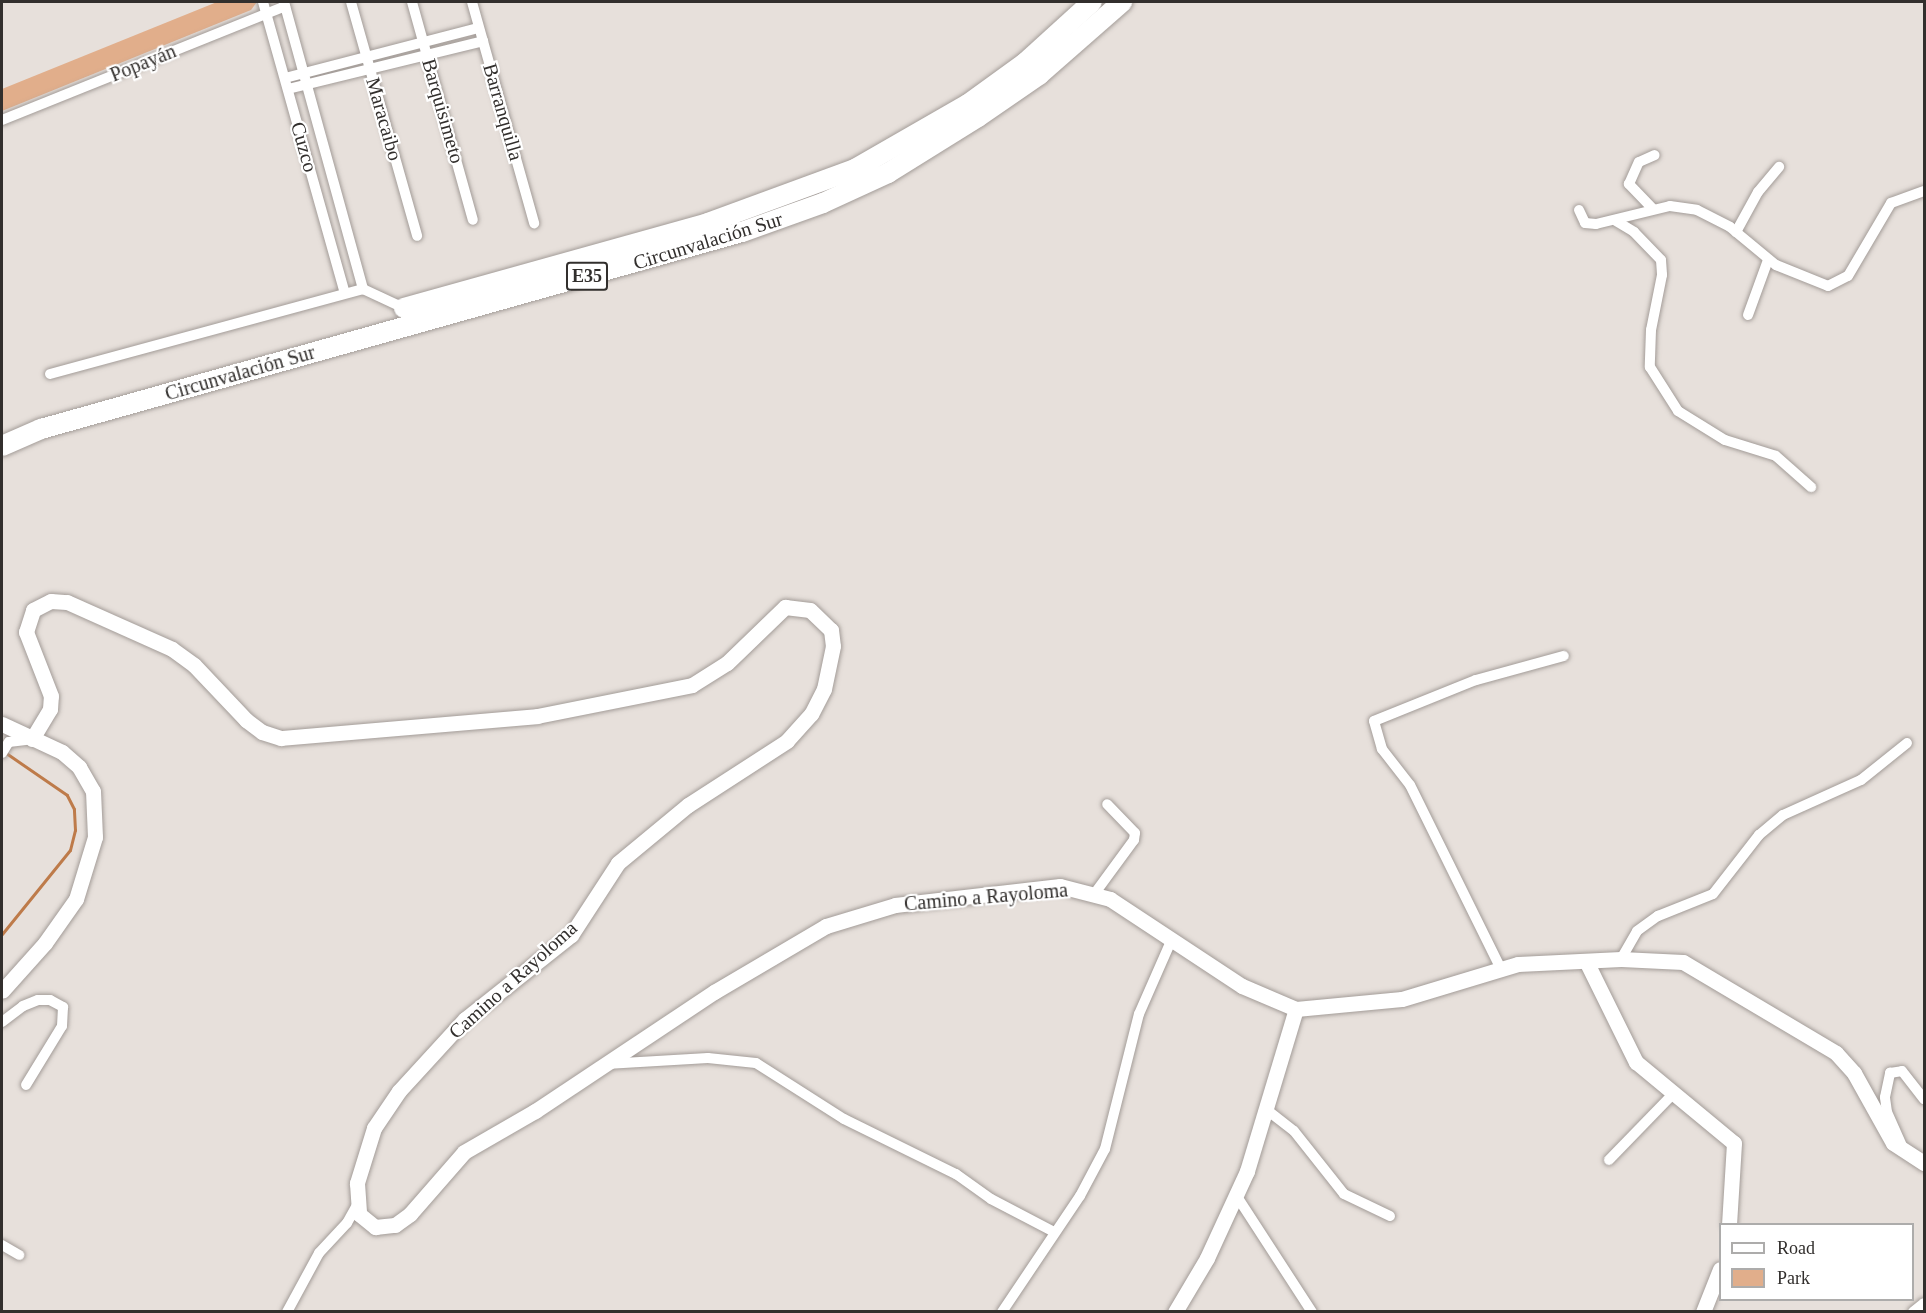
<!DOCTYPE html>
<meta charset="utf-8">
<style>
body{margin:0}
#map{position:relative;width:1926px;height:1313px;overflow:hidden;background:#e7e0db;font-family:Georgia,serif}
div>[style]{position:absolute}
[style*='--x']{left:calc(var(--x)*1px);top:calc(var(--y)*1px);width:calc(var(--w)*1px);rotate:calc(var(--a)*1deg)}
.green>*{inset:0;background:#e1ae8b}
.stream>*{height:3px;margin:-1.5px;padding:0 1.5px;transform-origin:1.5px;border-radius:1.5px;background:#be7b4a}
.roads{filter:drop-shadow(0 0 2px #a39c98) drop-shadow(0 0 2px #a39c98)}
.street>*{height:10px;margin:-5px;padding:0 5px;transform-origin:5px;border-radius:5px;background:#fff}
.secondary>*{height:15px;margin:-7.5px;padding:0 7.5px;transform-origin:7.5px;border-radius:7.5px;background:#fff}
.highway>*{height:20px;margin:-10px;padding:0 10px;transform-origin:10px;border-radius:10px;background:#fff}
span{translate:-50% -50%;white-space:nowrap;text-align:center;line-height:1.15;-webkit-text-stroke:4.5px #fff;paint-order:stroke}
.shield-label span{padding:2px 4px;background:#fff;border:2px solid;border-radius:4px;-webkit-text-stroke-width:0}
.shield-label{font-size:18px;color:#322f2d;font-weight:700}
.street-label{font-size:20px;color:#322f2d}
.frame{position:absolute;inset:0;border:3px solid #322f2d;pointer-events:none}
.legend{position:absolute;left:1719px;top:1223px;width:195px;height:78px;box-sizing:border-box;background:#fff;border:2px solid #adacab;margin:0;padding:8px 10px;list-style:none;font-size:18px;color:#322f2d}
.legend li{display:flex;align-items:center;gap:12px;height:30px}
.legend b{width:30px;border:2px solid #adacab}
</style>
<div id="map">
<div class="green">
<div style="clip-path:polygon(217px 2px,257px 2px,251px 10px,2px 111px,2px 89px)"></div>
</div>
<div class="stream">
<div style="--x:2;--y:934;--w:108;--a:-51"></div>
<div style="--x:70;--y:850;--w:21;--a:-76"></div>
<div style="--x:75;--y:830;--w:21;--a:-93"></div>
<div style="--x:74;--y:809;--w:16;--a:-117"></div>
<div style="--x:67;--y:795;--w:74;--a:-145.5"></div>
</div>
<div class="roads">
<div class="street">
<div style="--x:263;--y:2;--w:302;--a:74.3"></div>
<div style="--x:284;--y:2;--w:298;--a:74.6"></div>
<div style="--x:351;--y:2;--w:243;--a:74.2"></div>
<div style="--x:412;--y:2;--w:226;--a:74.4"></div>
<div style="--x:472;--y:2;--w:230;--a:74.3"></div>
<div style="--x:285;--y:78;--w:200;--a:-14.5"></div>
<div style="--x:288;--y:89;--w:201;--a:-13.8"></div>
<div style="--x:2;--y:120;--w:305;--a:-21.9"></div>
<div style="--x:1653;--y:209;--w:35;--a:-134"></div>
<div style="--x:1629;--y:184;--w:24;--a:-66"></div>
<div style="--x:1639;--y:162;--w:17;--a:-24"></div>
<div style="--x:1579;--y:210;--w:14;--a:65"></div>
<div style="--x:1585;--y:223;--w:11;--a:5"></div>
<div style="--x:1596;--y:224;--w:76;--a:-13.7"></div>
<div style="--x:1670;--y:206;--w:27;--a:8"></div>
<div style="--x:1697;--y:210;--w:37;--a:27"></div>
<div style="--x:1730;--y:227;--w:60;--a:39.6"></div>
<div style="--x:1776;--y:265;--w:56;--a:22"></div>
<div style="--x:1828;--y:286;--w:22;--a:-27"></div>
<div style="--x:1848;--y:276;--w:85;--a:-59.5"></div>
<div style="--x:1891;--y:203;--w:35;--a:-20"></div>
<div style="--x:1616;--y:221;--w:21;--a:31"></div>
<div style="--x:1634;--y:232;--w:39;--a:46"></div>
<div style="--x:1661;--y:260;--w:15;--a:86"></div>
<div style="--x:1662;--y:275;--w:56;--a:101.3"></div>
<div style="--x:1651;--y:330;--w:37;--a:92"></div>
<div style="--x:1650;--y:367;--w:52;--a:57.5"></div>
<div style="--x:1678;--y:411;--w:55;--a:31.7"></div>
<div style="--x:1725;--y:440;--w:53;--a:17.4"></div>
<div style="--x:1776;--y:456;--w:47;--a:41.5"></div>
<div style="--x:1736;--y:232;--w:46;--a:-61.2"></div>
<div style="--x:1758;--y:192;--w:33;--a:-50"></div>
<div style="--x:1748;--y:315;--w:59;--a:-70"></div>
<div style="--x:50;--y:374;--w:324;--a:-15.2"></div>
<div style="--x:363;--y:289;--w:45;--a:24.9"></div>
<div style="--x:2;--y:753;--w:13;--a:-58"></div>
<div style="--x:9;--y:742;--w:23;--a:-7"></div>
<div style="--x:1095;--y:893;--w:66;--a:-53.7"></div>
<div style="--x:1134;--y:840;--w:7;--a:-82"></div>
<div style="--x:1135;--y:833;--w:40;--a:-134"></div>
<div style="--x:1621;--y:959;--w:32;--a:-60"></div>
<div style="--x:1637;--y:931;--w:26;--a:-36"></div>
<div style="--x:1658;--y:916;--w:59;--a:-21.8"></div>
<div style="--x:1713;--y:894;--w:75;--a:-52.1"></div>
<div style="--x:1759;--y:835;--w:31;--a:-40"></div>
<div style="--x:1783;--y:815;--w:85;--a:-24.2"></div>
<div style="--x:1861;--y:780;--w:59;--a:-38.8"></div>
<div style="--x:1501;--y:969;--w:205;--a:-116.3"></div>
<div style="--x:1410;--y:785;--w:46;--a:-127.9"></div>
<div style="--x:1382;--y:749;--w:29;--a:-106"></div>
<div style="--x:1374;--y:721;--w:110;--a:-21.9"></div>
<div style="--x:1476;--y:680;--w:91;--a:-15.3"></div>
<div style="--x:2;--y:1022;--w:26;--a:-37"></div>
<div style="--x:23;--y:1006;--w:16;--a:-22"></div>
<div style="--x:38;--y:1000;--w:12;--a:0"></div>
<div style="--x:50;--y:1000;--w:15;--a:28"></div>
<div style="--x:63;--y:1007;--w:19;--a:93"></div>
<div style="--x:62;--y:1026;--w:69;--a:121.4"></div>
<div style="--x:606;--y:1064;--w:102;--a:-3.4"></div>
<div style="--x:708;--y:1058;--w:48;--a:5.9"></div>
<div style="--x:756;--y:1063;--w:104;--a:32.5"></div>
<div style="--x:844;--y:1119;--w:125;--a:26.2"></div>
<div style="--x:956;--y:1174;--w:43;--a:35.5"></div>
<div style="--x:991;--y:1199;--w:71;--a:27.6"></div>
<div style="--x:1267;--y:1110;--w:34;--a:38"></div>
<div style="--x:1294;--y:1131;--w:80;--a:51.6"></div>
<div style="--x:1344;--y:1194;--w:51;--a:25.6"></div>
<div style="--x:1903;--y:1148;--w:39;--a:-114"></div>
<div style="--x:1887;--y:1112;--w:15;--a:-98"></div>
<div style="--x:1885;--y:1097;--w:25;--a:-78"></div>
<div style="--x:1890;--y:1073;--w:12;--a:-9"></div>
<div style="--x:1902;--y:1071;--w:36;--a:52"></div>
<div style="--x:1609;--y:1160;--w:93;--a:-45.9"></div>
<div style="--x:1236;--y:1195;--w:140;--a:57"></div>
<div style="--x:2;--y:1245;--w:20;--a:30"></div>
<div style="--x:287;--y:1312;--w:67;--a:-61.5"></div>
<div style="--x:319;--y:1253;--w:41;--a:-47"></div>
<div style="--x:347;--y:1223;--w:21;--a:-61"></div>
<div style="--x:1002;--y:1312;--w:140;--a:-56.1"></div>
<div style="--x:1080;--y:1196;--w:53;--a:-62"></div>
<div style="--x:1105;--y:1149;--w:139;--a:-75.9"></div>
<div style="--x:1139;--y:1014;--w:80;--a:-66.3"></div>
<div style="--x:1913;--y:1312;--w:14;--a:-39"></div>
</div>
<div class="secondary">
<div style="--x:2;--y:724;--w:66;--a:25"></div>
<div style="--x:62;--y:752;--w:23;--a:41"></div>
<div style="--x:79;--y:767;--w:28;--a:60"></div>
<div style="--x:93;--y:791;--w:46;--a:87.5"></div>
<div style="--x:95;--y:837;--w:65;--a:107"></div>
<div style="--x:76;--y:899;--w:54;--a:125.2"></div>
<div style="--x:45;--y:943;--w:64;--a:131.9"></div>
<div style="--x:32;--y:739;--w:35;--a:-59"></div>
<div style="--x:50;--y:709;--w:13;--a:-86"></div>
<div style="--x:51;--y:696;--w:69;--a:-111.3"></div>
<div style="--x:26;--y:632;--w:23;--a:-72"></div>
<div style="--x:33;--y:610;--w:20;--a:-27"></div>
<div style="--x:51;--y:601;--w:16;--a:4"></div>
<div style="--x:67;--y:602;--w:115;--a:24.1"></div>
<div style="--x:172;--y:649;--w:27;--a:36"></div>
<div style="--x:194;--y:665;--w:76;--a:46.6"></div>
<div style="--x:246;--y:720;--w:20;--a:37"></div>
<div style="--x:262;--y:732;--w:20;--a:18"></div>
<div style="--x:281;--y:738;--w:257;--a:-4.9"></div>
<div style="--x:537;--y:716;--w:158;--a:-11.3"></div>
<div style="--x:692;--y:685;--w:41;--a:-32.2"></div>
<div style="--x:727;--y:663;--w:81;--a:-44"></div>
<div style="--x:785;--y:607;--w:25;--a:7"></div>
<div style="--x:810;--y:610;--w:29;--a:44"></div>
<div style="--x:831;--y:630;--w:16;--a:83"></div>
<div style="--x:833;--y:646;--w:44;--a:101.8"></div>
<div style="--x:824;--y:689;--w:28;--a:117"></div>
<div style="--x:811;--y:714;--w:36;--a:132"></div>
<div style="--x:787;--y:741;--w:118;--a:147.1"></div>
<div style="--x:688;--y:805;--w:91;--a:140.4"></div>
<div style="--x:618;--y:863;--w:86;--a:123.1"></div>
<div style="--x:571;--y:935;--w:135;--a:141.6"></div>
<div style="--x:465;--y:1019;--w:98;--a:132.5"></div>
<div style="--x:399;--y:1091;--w:45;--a:124"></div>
<div style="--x:374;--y:1128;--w:58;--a:107.2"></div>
<div style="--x:357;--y:1183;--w:31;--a:86"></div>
<div style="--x:359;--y:1214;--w:21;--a:39"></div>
<div style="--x:375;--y:1227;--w:20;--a:-6"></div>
<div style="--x:395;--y:1225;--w:19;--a:-36"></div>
<div style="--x:410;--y:1214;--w:82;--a:-48.9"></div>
<div style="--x:464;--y:1152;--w:82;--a:-30"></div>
<div style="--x:535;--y:1111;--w:215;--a:-33.6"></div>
<div style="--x:714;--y:992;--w:130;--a:-30.5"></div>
<div style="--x:826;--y:926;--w:72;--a:-16.9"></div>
<div style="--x:895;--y:905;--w:166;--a:-6.6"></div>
<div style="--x:1060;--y:886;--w:52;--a:14.6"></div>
<div style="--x:1110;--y:899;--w:158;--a:33.4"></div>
<div style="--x:1242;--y:986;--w:59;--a:23.1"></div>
<div style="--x:1296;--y:1009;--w:106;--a:-5.4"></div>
<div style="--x:1402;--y:999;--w:121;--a:-16.8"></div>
<div style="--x:1518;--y:964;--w:103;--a:-2.8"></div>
<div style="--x:1621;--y:959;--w:62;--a:2.8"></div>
<div style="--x:1683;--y:962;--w:178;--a:30.7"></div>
<div style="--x:1836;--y:1053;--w:27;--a:48"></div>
<div style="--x:1854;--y:1073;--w:80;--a:60.9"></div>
<div style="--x:1893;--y:1143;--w:37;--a:33"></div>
<div style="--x:1586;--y:961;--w:113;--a:63.7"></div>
<div style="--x:1636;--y:1062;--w:127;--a:39.6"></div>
<div style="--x:1734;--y:1143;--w:81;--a:93.5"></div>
<div style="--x:1175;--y:1312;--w:63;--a:-59.3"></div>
<div style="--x:1207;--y:1258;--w:96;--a:-65.3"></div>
<div style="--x:1247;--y:1171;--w:169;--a:-73.2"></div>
<div style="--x:1703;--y:1312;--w:46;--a:-68.4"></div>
</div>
<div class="highway">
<div style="--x:404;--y:308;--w:316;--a:-15.6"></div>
<div style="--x:708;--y:223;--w:157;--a:-20.2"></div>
<div style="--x:855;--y:169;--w:130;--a:-29.9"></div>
<div style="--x:968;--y:104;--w:72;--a:-35.9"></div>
<div style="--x:1026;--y:62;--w:89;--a:-42.3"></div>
<div style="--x:2;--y:446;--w:43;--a:-23.6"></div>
<div style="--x:41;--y:429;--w:728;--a:-15.7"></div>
<div style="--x:742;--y:232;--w:86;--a:-19.7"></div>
<div style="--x:823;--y:203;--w:72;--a:-24.8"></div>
<div style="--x:888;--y:173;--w:106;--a:-31.9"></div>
<div style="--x:978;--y:117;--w:74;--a:-34.5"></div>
<div style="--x:1039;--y:75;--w:111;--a:-41.3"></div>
</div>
</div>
<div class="shield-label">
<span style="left:587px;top:276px">E35</span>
</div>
<div class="street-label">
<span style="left:143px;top:63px;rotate:-22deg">Popayán</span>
<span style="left:443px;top:111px;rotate:74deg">Barquisimeto</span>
<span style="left:503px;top:112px;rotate:74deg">Barranquilla</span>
<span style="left:384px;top:119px;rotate:74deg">Maracaibo</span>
<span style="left:304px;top:147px;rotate:74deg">Cuzco</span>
<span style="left:708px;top:241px;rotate:-17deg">Circunvalación Sur</span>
<span style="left:240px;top:373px;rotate:-16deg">Circunvalación Sur</span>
<span style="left:986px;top:897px;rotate:-5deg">Camino a Rayoloma</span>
<span style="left:513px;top:980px;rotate:-42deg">Camino a Rayoloma</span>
</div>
<div class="frame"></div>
<ul class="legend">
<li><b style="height:8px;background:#fff"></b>Road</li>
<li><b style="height:16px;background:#e1ae8b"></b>Park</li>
</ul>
</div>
